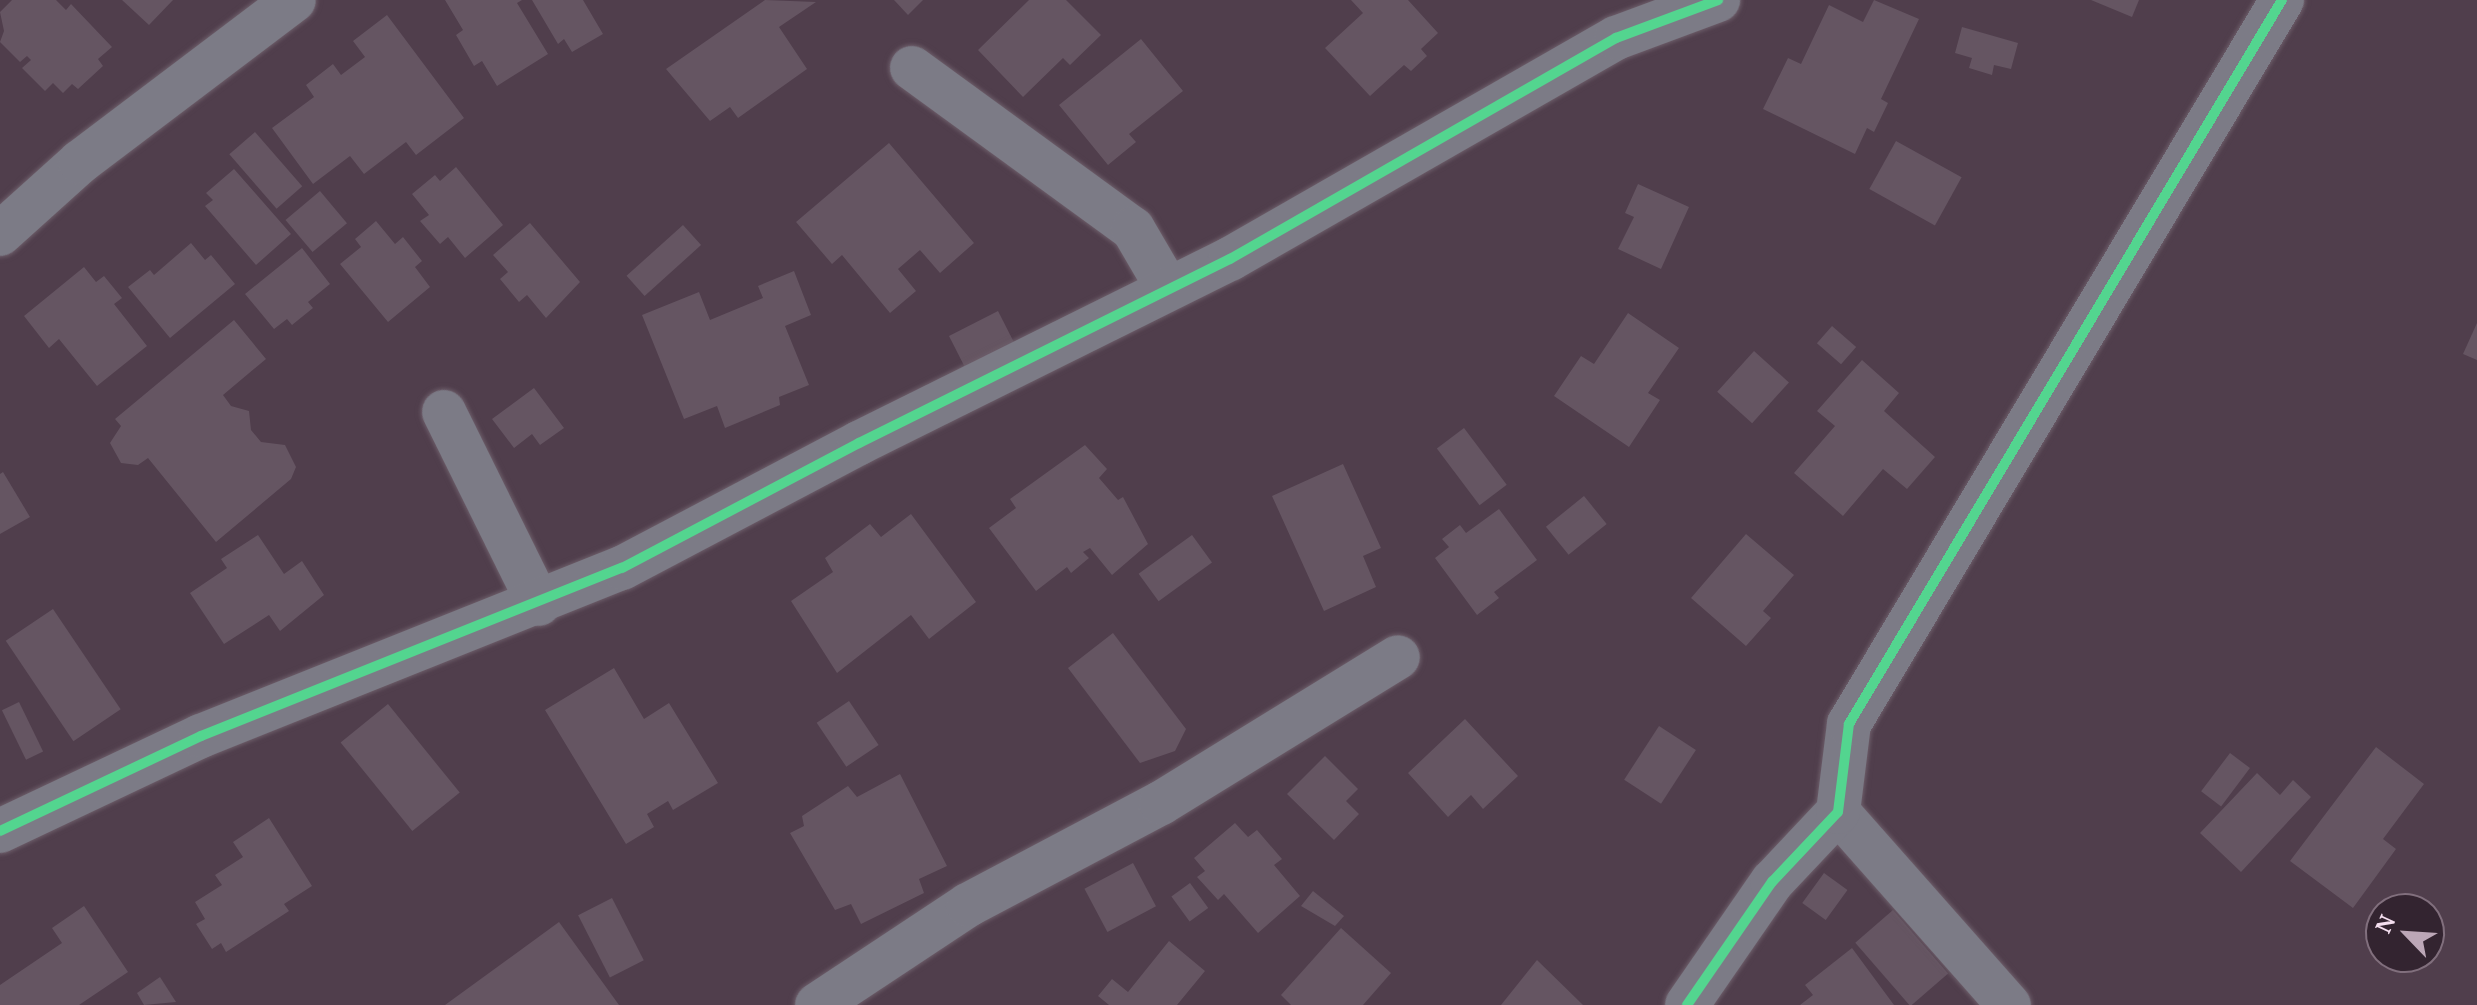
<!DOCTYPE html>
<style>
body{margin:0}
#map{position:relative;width:2477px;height:1005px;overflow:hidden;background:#503e4c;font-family:"PT Serif",serif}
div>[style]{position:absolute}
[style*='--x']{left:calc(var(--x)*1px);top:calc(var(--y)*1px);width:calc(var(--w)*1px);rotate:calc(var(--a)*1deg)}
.building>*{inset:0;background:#655562;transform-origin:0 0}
.roads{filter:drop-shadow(0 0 2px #6c5d69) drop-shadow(0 0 2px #6c5d69)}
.street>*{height:44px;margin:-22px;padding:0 22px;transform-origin:22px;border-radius:22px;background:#7c7b86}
.cycleway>*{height:10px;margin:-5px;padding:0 5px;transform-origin:5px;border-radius:5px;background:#53d58f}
span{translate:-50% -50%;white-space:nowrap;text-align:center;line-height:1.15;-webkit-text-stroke:7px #332430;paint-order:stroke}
.north{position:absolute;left:2365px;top:893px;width:80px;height:80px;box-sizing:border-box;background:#332430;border:2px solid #816f7d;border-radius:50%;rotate:295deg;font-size:22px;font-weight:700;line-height:32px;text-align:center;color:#f6e0f1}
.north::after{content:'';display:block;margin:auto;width:28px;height:36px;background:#bca7b7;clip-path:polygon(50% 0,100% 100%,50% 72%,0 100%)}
</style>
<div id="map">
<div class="building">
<div style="clip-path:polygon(12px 0,56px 0,66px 10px,71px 4px,112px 47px,98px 59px,103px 66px,78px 89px,72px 84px,63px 93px,53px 83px,45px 91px,22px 68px,31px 60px,27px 56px,20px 62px,0 42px,4px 31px,0 12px)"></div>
<div style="clip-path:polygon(122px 0,173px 0,149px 25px)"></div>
<div style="clip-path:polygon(445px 0,522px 0,517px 3px,548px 54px,497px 86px,482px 61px,474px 66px,456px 35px,463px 30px)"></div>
<div style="clip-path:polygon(532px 0,583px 0,603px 34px,572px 52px,564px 39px,558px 44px)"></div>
<div style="clip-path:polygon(765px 0,816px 2px,779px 27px,807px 69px,738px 118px,730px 107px,710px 121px,666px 69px)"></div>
<div style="clip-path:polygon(894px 0,923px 0,908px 15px)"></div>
<div style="clip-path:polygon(1029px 0,1066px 0,1101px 35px,1070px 65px,1063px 58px,1023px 97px,978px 50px)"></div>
<div style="clip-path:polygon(1351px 0,1408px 0,1438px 33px,1421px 49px,1427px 56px,1411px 71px,1404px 65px,1370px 96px,1325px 48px,1363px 13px)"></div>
<div style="clip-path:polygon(1874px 0,1919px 19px,1881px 99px,1888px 103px,1874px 132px,1867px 128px,1855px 154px,1763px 109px,1788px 58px,1801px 64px,1829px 5px,1863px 22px)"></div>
<div style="clip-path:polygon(2091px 0,2139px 0,2132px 17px)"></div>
<div style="clip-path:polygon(387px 15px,464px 118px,416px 155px,406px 142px,364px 174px,350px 156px,313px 184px,272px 128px,314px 97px,306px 85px,333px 64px,341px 75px,365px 57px,353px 41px)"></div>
<div style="clip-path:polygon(1962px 27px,2018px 43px,2011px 69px,1994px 65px,1992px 75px,1969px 68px,1972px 58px,1955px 53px)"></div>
<div style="clip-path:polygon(1141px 39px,1183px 91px,1129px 134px,1136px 142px,1108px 165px,1059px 105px)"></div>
<div style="left:255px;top:132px;width:72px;height:34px;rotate:49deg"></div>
<div style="left:1896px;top:141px;width:75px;height:55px;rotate:29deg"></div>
<div style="clip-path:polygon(889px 143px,974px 243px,940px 273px,920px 250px,898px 269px,916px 291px,890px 313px,842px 255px,832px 264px,796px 222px)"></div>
<div style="clip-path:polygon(456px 167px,503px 225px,465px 258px,448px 237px,440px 244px,420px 221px,429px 215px,412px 194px,435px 175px,440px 181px)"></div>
<div style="clip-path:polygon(234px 169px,291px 234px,256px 265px,205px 206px,213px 200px,206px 193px)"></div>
<div style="clip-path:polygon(1638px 184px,1689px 207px,1661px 269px,1618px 249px,1634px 217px,1625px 213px)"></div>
<div style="left:320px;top:191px;width:42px;height:45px;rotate:50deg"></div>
<div style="clip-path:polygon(376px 221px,395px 244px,403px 237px,422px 261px,415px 267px,430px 287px,388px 322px,340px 264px,361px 247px,355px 239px)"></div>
<div style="clip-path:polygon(530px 223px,580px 282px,546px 318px,527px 295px,519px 302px,500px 279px,508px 272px,493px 255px)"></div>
<div style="left:683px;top:225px;width:27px;height:76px;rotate:48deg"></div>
<div style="clip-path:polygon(191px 243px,205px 260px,211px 255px,235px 284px,170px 338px,128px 287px,150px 270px,154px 275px)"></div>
<div style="clip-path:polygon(302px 248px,330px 284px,308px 302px,313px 308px,292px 325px,287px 319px,274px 329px,245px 294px)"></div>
<div style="clip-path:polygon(84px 267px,96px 282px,104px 276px,122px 298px,114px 304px,147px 346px,97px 386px,59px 339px,49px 348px,24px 316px)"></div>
<div style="clip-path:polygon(794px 271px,811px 315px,785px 326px,809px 385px,779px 397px,780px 405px,725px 428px,717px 406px,684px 419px,642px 315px,699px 292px,710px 320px,763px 298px,758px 286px)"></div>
<div style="left:998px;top:311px;width:39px;height:55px;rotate:63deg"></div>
<div style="clip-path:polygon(1628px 313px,1679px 348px,1648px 393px,1660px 400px,1629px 447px,1554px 396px,1581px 356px,1594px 364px)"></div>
<div style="clip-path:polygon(234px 320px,266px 359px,223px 395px,231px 406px,249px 411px,251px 430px,261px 442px,285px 445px,296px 467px,291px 479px,216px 542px,148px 458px,138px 465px,121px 463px,110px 443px,121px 426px,115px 419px)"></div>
<div style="clip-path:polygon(2477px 323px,2477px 360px,2463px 354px)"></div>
<div style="left:1832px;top:326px;width:32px;height:23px;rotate:41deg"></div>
<div style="left:1754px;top:351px;width:47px;height:55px;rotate:42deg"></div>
<div style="clip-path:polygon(1862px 360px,1899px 393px,1884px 411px,1935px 457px,1907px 489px,1883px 469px,1843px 516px,1794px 473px,1835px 426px,1817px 411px)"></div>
<div style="clip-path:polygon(534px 388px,564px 428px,540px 445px,532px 434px,514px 448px,492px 419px)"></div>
<div style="left:1464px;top:428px;width:71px;height:34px;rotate:53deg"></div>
<div style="clip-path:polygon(1085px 445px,1107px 469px,1099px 478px,1118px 500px,1123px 497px,1148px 544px,1112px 575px,1090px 548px,1083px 552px,1089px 558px,1071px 573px,1067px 567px,1036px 591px,989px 528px,1016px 508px,1010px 499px)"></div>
<div style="clip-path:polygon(1343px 464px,1381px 548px,1363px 556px,1376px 587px,1324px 611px,1272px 496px)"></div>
<div style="clip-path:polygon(3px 472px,30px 517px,0 534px,0 474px)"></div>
<div style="left:1584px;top:496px;width:36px;height:49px;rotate:51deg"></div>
<div style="clip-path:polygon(1499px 509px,1537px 560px,1494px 592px,1499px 598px,1477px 615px,1435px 558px,1449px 547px,1442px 539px,1460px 525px,1466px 533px)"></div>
<div style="clip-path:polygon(911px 514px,976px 602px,929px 639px,911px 615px,837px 673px,791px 601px,833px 572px,825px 558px,870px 524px,881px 537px)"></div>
<div style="clip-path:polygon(1746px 534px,1794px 575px,1763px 611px,1771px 618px,1746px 646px,1691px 598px)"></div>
<div style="clip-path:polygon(258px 535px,284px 574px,302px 561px,324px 595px,280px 631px,269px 615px,224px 644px,190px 593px,227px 568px,221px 559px)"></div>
<div style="left:1192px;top:535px;width:34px;height:66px;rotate:54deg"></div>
<div style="left:53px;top:609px;width:121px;height:57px;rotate:56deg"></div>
<div style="clip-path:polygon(1113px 633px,1186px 729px,1175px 751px,1140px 763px,1068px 668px)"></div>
<div style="clip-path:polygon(614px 668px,644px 719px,669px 703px,718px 783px,673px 810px,668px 801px,647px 814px,654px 827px,626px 844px,545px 710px)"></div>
<div style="left:849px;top:701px;width:53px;height:39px;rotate:56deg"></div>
<div style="left:19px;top:702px;width:55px;height:19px;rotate:64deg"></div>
<div style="left:388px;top:704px;width:114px;height:61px;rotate:51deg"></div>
<div style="clip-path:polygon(1465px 719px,1518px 776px,1483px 809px,1471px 795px,1448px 817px,1408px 773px)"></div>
<div style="left:1659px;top:726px;width:44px;height:64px;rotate:33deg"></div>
<div style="clip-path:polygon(2376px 747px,2424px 784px,2383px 839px,2396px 849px,2353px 908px,2290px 861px)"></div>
<div style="left:2230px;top:753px;width:25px;height:48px;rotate:37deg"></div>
<div style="clip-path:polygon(1325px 756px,1358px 789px,1346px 801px,1359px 814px,1334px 840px,1287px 794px)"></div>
<div style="clip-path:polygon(2257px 773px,2280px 795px,2293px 780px,2311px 797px,2241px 872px,2200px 833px)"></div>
<div style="clip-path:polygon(900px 774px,947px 866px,919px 879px,924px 893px,861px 924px,851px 904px,835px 910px,790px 833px,804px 826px,802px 816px,848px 786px,857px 797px)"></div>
<div style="clip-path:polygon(269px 818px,312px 886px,284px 904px,289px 911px,226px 952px,221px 943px,212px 949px,196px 924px,205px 919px,195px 902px,222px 885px,215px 875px,243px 857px,233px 842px)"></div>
<div style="clip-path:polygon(1235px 823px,1248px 837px,1257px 830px,1282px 859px,1274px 865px,1300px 896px,1258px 933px,1224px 894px,1218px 900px,1197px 877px,1205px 871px,1194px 858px)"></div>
<div style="left:1133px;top:863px;width:49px;height:55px;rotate:62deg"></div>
<div style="left:1824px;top:873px;width:29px;height:37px;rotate:36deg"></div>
<div style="left:1190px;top:883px;width:31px;height:23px;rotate:54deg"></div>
<div style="clip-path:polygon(1313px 891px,1344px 916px,1335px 926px,1301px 906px)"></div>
<div style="left:612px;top:898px;width:70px;height:38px;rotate:63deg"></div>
<div style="clip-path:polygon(84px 906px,128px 972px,79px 1005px,0 1005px,0 985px,62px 943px,52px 928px)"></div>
<div style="left:1893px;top:910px;width:84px;height:50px;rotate:49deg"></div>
<div style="clip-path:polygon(559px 922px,619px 1005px,445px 1005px)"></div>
<div style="clip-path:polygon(1341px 928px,1391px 973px,1363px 1005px,1291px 1005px,1281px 995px)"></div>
<div style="clip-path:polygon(1169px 941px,1205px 971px,1177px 1005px,1109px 1005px,1098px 996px,1112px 979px,1128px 992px)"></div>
<div style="clip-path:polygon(1852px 948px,1894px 1005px,1800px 1005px,1813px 995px,1805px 985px)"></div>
<div style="clip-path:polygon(1537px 960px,1583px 1005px,1501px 1005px)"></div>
<div style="clip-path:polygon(160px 977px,176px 1002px,144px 1005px,137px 993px)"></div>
</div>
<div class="roads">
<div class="street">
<div style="--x:912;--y:68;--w:273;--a:36.1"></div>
<div style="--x:1133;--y:229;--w:69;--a:59.7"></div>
<div style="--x:0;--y:234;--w:108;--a:-42"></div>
<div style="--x:80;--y:162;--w:268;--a:-37.1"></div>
<div style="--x:444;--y:412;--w:214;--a:63.7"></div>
<div style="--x:1838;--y:812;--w:258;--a:48.5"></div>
<div style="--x:0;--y:831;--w:222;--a:-25.3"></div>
<div style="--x:201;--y:736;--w:453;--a:-21.8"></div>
<div style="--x:622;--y:568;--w:268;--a:-27.8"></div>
<div style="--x:859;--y:443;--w:414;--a:-26.4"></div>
<div style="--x:1230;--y:259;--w:445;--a:-29.8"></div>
<div style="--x:1616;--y:38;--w:109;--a:-20.4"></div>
<div style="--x:817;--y:1005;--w:181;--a:-33.5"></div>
<div style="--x:968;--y:905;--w:218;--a:-27.9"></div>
<div style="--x:1161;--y:803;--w:278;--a:-31.6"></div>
<div style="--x:1687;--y:1005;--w:150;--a:-55.4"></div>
<div style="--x:1772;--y:882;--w:96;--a:-46.7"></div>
<div style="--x:1838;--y:812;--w:89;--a:-82.9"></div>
<div style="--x:1849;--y:724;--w:844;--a:-59.12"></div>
</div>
</div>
<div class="cycleway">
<div style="--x:0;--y:831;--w:222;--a:-25.3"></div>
<div style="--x:201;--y:736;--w:453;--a:-21.8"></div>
<div style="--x:622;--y:568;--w:268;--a:-27.8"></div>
<div style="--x:859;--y:443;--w:414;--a:-26.4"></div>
<div style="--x:1230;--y:259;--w:445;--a:-29.8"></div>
<div style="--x:1616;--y:38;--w:109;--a:-20.4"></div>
<div style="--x:1687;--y:1005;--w:150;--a:-55.4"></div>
<div style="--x:1772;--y:882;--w:96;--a:-46.7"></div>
<div style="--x:1838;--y:812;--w:89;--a:-82.9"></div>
<div style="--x:1849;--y:724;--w:844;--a:-59.12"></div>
</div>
<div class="north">N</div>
</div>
